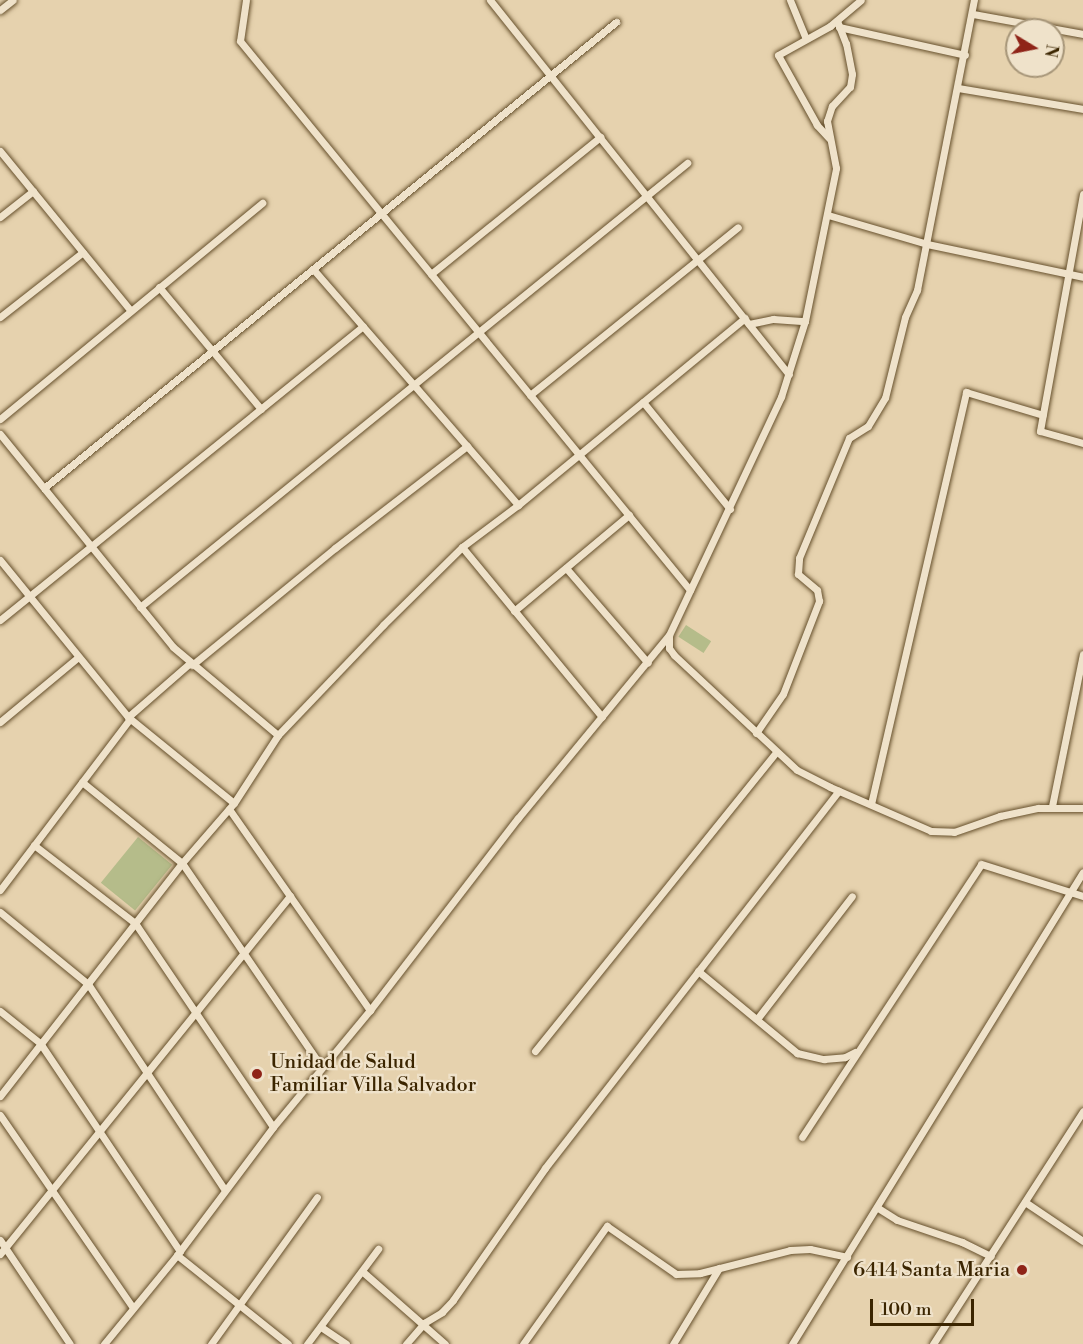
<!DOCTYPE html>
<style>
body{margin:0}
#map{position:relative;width:1083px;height:1344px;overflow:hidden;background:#e6d2ae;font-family:"Libre Bodoni",serif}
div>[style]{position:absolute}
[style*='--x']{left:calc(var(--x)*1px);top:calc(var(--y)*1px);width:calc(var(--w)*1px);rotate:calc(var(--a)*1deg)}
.green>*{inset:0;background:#b5bc8a;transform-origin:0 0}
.roads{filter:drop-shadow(0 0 2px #66502c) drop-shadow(0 0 2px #66502c)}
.minor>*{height:7px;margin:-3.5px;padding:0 3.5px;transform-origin:3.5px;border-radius:3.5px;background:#efe2ca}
.dots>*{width:16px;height:16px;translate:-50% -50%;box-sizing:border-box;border:3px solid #efe2ca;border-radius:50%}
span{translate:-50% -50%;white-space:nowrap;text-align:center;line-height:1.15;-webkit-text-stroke:4.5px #efe2ca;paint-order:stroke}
.poi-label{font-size:20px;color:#3b2500}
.left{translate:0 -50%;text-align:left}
.right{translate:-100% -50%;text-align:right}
.north{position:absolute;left:1005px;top:18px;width:60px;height:60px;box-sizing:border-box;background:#efe2ca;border:2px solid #a79679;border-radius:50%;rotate:100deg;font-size:16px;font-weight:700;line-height:24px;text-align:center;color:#3b2500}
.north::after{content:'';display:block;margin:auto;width:21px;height:27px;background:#8f2418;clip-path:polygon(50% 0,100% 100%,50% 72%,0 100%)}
.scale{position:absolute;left:870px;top:1299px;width:104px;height:27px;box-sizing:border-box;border:3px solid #3b2500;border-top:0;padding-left:8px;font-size:18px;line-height:21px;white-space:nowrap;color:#3b2500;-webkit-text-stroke:4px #efe2ca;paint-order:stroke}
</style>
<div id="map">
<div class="green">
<div style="left:686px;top:625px;width:30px;height:14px;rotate:33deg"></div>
<div style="left:138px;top:837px;width:44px;height:59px;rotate:39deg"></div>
</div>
<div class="roads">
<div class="minor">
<div style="--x:246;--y:0;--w:41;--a:98.3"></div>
<div style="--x:240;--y:41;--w:710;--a:50.66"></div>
<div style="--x:490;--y:0;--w:479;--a:51.4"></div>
<div style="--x:790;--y:0;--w:42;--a:67.7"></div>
<div style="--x:0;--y:10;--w:16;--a:-38"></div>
<div style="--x:973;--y:14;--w:112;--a:10.3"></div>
<div style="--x:839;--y:27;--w:129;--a:12.5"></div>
<div style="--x:958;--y:88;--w:127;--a:9.5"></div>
<div style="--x:829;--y:138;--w:18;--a:-133"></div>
<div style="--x:817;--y:125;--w:80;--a:-119.1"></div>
<div style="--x:778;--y:55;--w:60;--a:-29.1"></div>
<div style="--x:830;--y:26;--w:40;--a:-40"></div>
<div style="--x:0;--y:151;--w:205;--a:50.7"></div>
<div style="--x:1083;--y:194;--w:241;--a:100.3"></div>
<div style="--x:1040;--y:431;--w:45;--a:15.6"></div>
<div style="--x:828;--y:215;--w:103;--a:16.3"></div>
<div style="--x:927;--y:244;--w:159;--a:11.9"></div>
<div style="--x:0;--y:217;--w:42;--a:-38.2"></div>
<div style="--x:313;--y:269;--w:313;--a:49"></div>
<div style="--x:431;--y:274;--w:218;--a:-39"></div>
<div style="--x:159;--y:287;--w:159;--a:50.1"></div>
<div style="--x:0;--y:317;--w:105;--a:-38.1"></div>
<div style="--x:749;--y:324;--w:25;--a:-12"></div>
<div style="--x:773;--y:319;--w:32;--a:4"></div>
<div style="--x:530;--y:395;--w:267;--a:-38.9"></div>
<div style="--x:643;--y:402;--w:138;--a:50.9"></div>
<div style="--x:0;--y:419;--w:340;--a:-39.5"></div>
<div style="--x:0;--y:434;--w:274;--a:50.9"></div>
<div style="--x:173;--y:647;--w:137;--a:40"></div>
<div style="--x:44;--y:488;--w:738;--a:-39.17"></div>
<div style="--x:462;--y:547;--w:220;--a:50.5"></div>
<div style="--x:0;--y:560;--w:203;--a:50.8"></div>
<div style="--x:128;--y:717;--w:136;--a:39.1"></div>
<div style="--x:566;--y:568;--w:125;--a:49.2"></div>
<div style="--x:140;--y:607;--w:705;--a:-39.07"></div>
<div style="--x:514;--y:611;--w:150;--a:-39.9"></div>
<div style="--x:0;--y:620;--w:467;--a:-39"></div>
<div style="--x:669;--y:636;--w:12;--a:90"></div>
<div style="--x:669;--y:648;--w:9;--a:54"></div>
<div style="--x:674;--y:655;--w:168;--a:43.1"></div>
<div style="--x:797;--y:770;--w:37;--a:27"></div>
<div style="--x:830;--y:787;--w:110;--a:23.5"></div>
<div style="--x:931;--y:831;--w:23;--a:2"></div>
<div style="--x:954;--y:832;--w:49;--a:-19.2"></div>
<div style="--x:1000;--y:816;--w:39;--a:-12"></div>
<div style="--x:1038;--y:808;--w:45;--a:0"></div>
<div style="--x:192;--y:665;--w:185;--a:-39.3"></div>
<div style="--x:335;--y:548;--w:167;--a:-37.7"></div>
<div style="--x:128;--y:717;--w:82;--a:-41.1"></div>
<div style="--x:0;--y:722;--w:100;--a:-39.7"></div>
<div style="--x:756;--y:733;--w:47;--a:-55.3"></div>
<div style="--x:783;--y:694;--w:100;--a:-68.8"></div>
<div style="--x:819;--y:601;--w:11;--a:-100"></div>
<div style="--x:817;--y:590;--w:25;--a:-140"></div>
<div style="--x:798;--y:574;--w:16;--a:-86"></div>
<div style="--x:799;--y:558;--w:130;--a:-67.4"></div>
<div style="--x:849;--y:438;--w:22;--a:-32"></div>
<div style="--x:868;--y:426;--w:33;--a:-59"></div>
<div style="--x:885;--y:398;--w:83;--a:-76.1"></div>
<div style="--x:905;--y:317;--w:30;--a:-66"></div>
<div style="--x:917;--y:290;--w:296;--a:-78.9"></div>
<div style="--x:82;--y:782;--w:129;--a:39"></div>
<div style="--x:182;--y:863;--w:246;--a:55.6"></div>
<div style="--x:871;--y:804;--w:423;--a:-77"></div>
<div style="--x:966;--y:392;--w:80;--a:16.6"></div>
<div style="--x:1052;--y:806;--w:155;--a:-78.5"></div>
<div style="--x:229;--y:809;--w:246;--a:55"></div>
<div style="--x:34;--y:845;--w:128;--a:37.7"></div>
<div style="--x:135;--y:923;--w:246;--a:55.9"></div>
<div style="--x:0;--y:890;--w:215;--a:-52.8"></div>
<div style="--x:0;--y:912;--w:114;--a:39.3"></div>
<div style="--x:88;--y:984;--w:247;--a:56.4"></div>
<div style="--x:698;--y:971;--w:129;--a:39.6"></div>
<div style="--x:797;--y:1053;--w:28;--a:13"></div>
<div style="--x:824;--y:1059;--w:21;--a:-5"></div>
<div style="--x:845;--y:1057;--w:11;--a:-27"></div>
<div style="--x:0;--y:1011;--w:51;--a:38.7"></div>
<div style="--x:40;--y:1043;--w:251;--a:56.1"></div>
<div style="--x:757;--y:1019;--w:155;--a:-52.3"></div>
<div style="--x:535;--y:1051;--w:384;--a:-51.1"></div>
<div style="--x:0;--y:1096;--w:296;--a:-52"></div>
<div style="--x:182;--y:863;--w:79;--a:-49.1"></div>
<div style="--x:234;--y:803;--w:81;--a:-57.1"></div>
<div style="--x:278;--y:735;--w:152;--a:-46.3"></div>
<div style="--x:383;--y:625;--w:111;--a:-44.6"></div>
<div style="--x:462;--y:547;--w:70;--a:-36.9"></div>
<div style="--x:518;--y:505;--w:294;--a:-39.5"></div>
<div style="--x:0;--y:1115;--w:234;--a:55.4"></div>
<div style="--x:802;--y:1137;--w:326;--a:-56.7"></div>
<div style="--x:981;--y:864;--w:107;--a:17.4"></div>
<div style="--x:1025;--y:1202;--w:70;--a:33.9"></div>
<div style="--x:878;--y:1208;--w:22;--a:32"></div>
<div style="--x:897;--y:1220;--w:69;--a:18.7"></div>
<div style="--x:962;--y:1242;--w:32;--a:26"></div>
<div style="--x:0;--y:1240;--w:125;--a:56.1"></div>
<div style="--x:0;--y:1254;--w:461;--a:-51"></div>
<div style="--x:177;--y:1255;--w:142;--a:38.7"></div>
<div style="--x:363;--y:1272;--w:109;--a:41.3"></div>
<div style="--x:321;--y:1327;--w:30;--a:34"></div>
<div style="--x:104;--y:1344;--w:115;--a:-50.6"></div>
<div style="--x:177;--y:1255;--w:160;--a:-53.1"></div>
<div style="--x:273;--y:1127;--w:152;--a:-50.3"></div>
<div style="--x:370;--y:1010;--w:242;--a:-52.4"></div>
<div style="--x:518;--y:818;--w:237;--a:-50.5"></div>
<div style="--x:669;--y:635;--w:263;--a:-64.8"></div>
<div style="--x:781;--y:397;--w:80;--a:-72.5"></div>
<div style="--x:805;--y:321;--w:156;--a:-78.5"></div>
<div style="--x:836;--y:168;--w:48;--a:-100.8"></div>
<div style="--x:827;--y:121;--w:16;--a:-72"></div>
<div style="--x:832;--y:106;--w:26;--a:-47"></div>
<div style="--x:850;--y:87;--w:13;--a:-81"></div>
<div style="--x:852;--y:74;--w:31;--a:-101"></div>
<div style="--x:846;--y:44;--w:25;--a:-111"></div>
<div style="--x:211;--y:1344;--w:181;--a:-54.2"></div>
<div style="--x:307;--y:1344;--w:119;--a:-53.2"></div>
<div style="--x:406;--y:1344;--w:28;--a:-49"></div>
<div style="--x:424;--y:1323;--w:21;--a:-31"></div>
<div style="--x:442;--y:1312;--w:16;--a:-47"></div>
<div style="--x:453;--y:1300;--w:161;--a:-55.1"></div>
<div style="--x:545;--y:1168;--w:478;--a:-52.1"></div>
<div style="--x:523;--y:1344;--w:145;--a:-54.6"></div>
<div style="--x:607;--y:1226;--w:84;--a:34.8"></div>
<div style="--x:676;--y:1274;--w:24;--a:-2"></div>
<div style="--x:700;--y:1273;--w:93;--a:-14.3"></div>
<div style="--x:790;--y:1250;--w:20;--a:-3"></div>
<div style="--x:810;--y:1249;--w:38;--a:12"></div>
<div style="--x:673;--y:1344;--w:89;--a:-58.8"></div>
<div style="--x:792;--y:1344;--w:554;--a:-58.35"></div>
<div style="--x:933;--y:1344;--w:277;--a:-57.2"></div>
</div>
</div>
<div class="dots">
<div style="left:257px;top:1074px;background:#8f2418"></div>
<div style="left:1022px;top:1270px;background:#8f2418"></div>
</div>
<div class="poi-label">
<span class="left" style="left:270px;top:1074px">Unidad de Salud<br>Familiar Villa Salvador</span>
<span class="right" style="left:1010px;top:1270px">6414 Santa Maria</span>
</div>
<div class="north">N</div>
<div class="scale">100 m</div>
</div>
